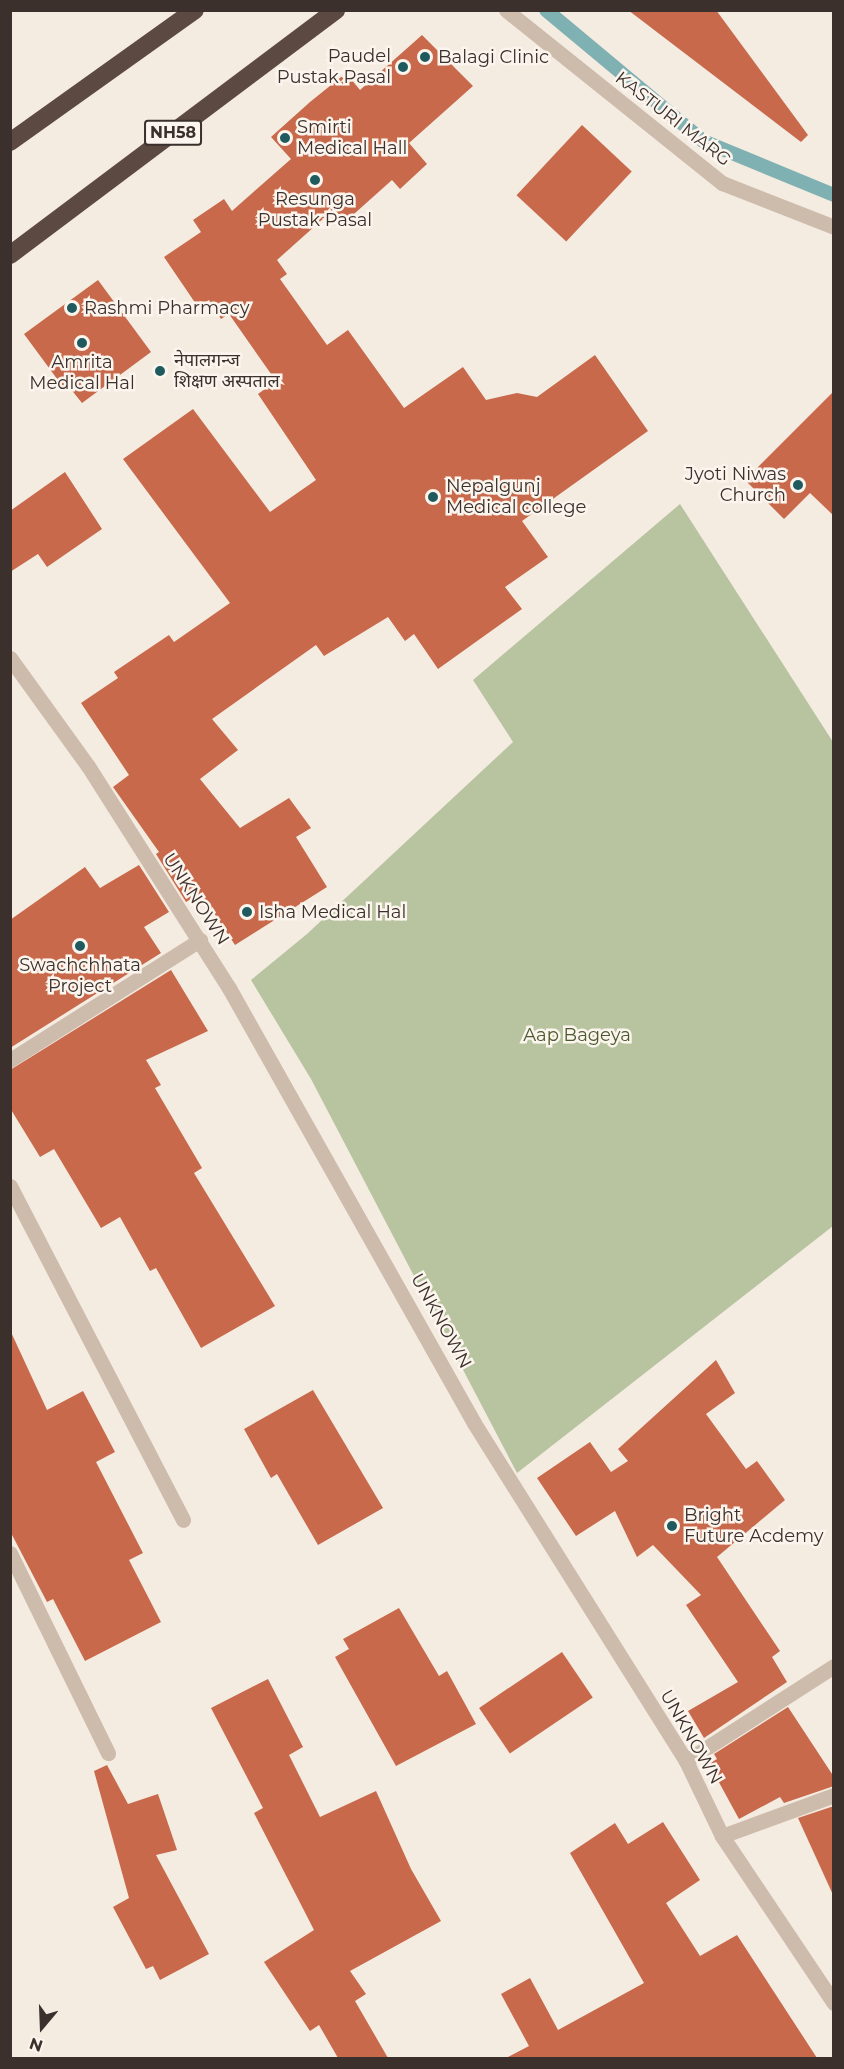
<!DOCTYPE html>
<meta charset="utf-8">
<style>
body{margin:0}
#map{position:relative;width:844px;height:2069px;overflow:hidden;background:#f4ebe1;font-family:Montserrat,"Noto Sans Devanagari",sans-serif}
div>[style]{position:absolute}
[style*='--x']{left:calc(var(--x)*1px);top:calc(var(--y)*1px);width:calc(var(--w)*1px);rotate:calc(var(--a)*1deg)}
.green>*{inset:0;background:#b8c4a0}
.stream>*{height:14px;margin:-7px;padding:0 7px;transform-origin:7px;border-radius:7px;background:#7fb0b2}
.building>*{inset:0;background:#c8694b;transform-origin:0 0}
.street>*{height:15px;margin:-7.5px;padding:0 7.5px;transform-origin:7.5px;border-radius:7.5px;background:#cdbbac}
.highway>*{height:18px;margin:-9px;padding:0 9px;transform-origin:9px;border-radius:9px;background:#5c4a42}
.dots>*{width:16px;height:16px;translate:-50% -50%;box-sizing:border-box;border:3px solid #fbf5ee;border-radius:50%}
span{translate:-50% -50%;white-space:nowrap;text-align:center;line-height:1.15;-webkit-text-stroke:5px #fbf5ee;paint-order:stroke}
.shield-label span{padding:2px 4px;background:#fbf5ee;border:2px solid;border-radius:4px;-webkit-text-stroke-width:0}
.shield-label{font-size:16px;color:#3b302b;font-weight:700}
.poi-label{font-size:18px;color:#3b302b}
.right{translate:-100% -50%;text-align:right}
.left{translate:0 -50%;text-align:left}
.street-label{font-size:18px;color:#3b302b}
.park-label{font-size:18px;color:#4a5a2e}
.frame{position:absolute;inset:0;border:12px solid #3b302b;pointer-events:none}
.north{position:absolute;left:12px;top:1997px;width:60px;height:60px;-webkit-text-stroke:4px #fbf5ee;paint-order:stroke;rotate:199deg;font-size:16px;font-weight:700;line-height:24px;text-align:center;color:#3b302b}
.north::after{content:'';display:block;margin:auto;width:21px;height:27px;background:#3b302b;clip-path:polygon(50% 0,100% 100%,50% 72%,0 100%)}
</style>
<div id="map">
<div class="green">
<div style="clip-path:polygon(680px 504px,833px 742px,833px 1226px,517px 1473px,311px 1079px,251px 980px,307px 934px,513px 742px,473px 680px)"></div>
</div>
<div class="stream">
<div style="--x:546;--y:10;--w:204;--a:39.8"></div>
<div style="--x:703;--y:141;--w:142;--a:22.4"></div>
</div>
<div class="building">
<div style="clip-path:polygon(628px 10px,716px 10px,808px 135px,801px 142px)"></div>
<div style="clip-path:polygon(422px 35px,473px 86px,409px 143px,427px 164px,400px 189px,392px 180px,345px 222px,334px 209px,277px 260px,287px 274px,280px 279px,327px 345px,348px 330px,404px 408px,463px 367px,486px 400px,517px 393px,537px 397px,595px 355px,648px 431px,522px 521px,548px 557px,505px 587px,522px 609px,438px 669px,414px 634px,405px 641px,388px 617px,324px 656px,316px 645px,212px 719px,238px 750px,200px 779px,240px 828px,289px 798px,311px 828px,296px 837px,327px 887px,235px 945px,201px 893px,186px 902px,156px 854px,159px 852px,113px 787px,129px 775px,81px 703px,118px 678px,114px 672px,169px 635px,174px 642px,230px 603px,123px 459px,193px 409px,270px 512px,316px 480px,258px 394px,276px 381px,229px 314px,221px 319px,209px 300px,198px 307px,164px 257px,201px 232px,193px 220px,224px 199px,232px 211px,291px 159px,271px 137px,310px 102px,346px 73px,360px 90px)"></div>
<div style="left:582px;top:125px;width:68px;height:96px;rotate:43deg"></div>
<div style="clip-path:polygon(98px 280px,151px 352px,82px 403px,70px 388px,66px 391px,24px 334px)"></div>
<div style="clip-path:polygon(834px 391px,834px 516px,810px 493px,784px 519px,745px 480px)"></div>
<div style="clip-path:polygon(65px 472px,102px 529px,47px 567px,38px 554px,10px 572px,10px 511px)"></div>
<div style="clip-path:polygon(139px 865px,169px 912px,144px 927px,161px 953px,10px 1048px,10px 920px,85px 867px,100px 888px)"></div>
<div style="clip-path:polygon(171px 970px,208px 1031px,146px 1060px,161px 1085px,155px 1088px,202px 1168px,194px 1173px,275px 1306px,201px 1348px,156px 1268px,150px 1271px,120px 1217px,101px 1228px,54px 1149px,40px 1157px,10px 1108px,10px 1070px)"></div>
<div style="clip-path:polygon(10px 1330px,47px 1410px,83px 1391px,115px 1452px,96px 1462px,143px 1553px,129px 1560px,161px 1622px,85px 1661px,53px 1599px,47px 1602px,10px 1531px)"></div>
<div style="clip-path:polygon(716px 1360px,735px 1393px,706px 1414px,746px 1469px,757px 1461px,785px 1500px,717px 1557px,780px 1651px,772px 1657px,787px 1682px,704px 1738px,688px 1711px,738px 1682px,686px 1605px,701px 1595px,653px 1545px,637px 1557px,615px 1511px,576px 1536px,537px 1478px,590px 1442px,611px 1472px,628px 1461px,618px 1449px)"></div>
<div style="clip-path:polygon(313px 1390px,383px 1508px,318px 1545px,277px 1474px,271px 1478px,244px 1429px)"></div>
<div style="clip-path:polygon(399px 1608px,439px 1676px,447px 1671px,476px 1724px,396px 1766px,335px 1657px,349px 1649px,343px 1639px)"></div>
<div style="left:562px;top:1652px;width:55px;height:100px;rotate:56deg"></div>
<div style="clip-path:polygon(268px 1679px,303px 1747px,289px 1755px,320px 1817px,376px 1791px,411px 1869px,441px 1921px,350px 1971px,366px 1994px,355px 2001px,388px 2058px,338px 2058px,319px 2025px,310px 2031px,264px 1962px,314px 1930px,254px 1813px,263px 1808px,211px 1708px)"></div>
<div style="clip-path:polygon(788px 1707px,834px 1777px,834px 1786px,784px 1803px,780px 1797px,739px 1819px,709px 1764px,717px 1759px,714px 1754px)"></div>
<div style="clip-path:polygon(107px 1765px,128px 1804px,158px 1794px,177px 1850px,156px 1855px,209px 1954px,160px 1980px,153px 1966px,146px 1969px,113px 1907px,129px 1898px,94px 1771px)"></div>
<div style="clip-path:polygon(834px 1806px,834px 1897px,798px 1818px)"></div>
<div style="clip-path:polygon(663px 1822px,700px 1880px,666px 1903px,700px 1956px,737px 1935px,817px 2058px,506px 2058px,529px 2046px,501px 1994px,530px 1978px,558px 2030px,644px 1983px,570px 1853px,615px 1823px,628px 1844px)"></div>
</div>
<div class="street">
<div style="--x:506;--y:10;--w:277;--a:38.7"></div>
<div style="--x:722;--y:183;--w:120;--a:21.4"></div>
<div style="--x:10;--y:658;--w:133;--a:54.2"></div>
<div style="--x:88;--y:766;--w:263;--a:57.6"></div>
<div style="--x:229;--y:988;--w:499;--a:60.6"></div>
<div style="--x:474;--y:1423;--w:399;--a:57.9"></div>
<div style="--x:686;--y:1761;--w:83;--a:64.4"></div>
<div style="--x:722;--y:1836;--w:201;--a:56.2"></div>
<div style="--x:10;--y:1060;--w:225;--a:-32.3"></div>
<div style="--x:10;--y:1186;--w:376;--a:62.6"></div>
<div style="--x:10;--y:1553;--w:223;--a:63.9"></div>
<div style="--x:686;--y:1761;--w:176;--a:-32.7"></div>
<div style="--x:722;--y:1836;--w:119;--a:-20.1"></div>
</div>
<div class="highway">
<div style="--x:10;--y:142;--w:227;--a:-35.5"></div>
<div style="--x:10;--y:255;--w:408;--a:-36.9"></div>
</div>
<div class="dots">
<div style="left:425px;top:57px;background:#1f5a5e"></div>
<div style="left:403px;top:67px;background:#1f5a5e"></div>
<div style="left:285px;top:138px;background:#1f5a5e"></div>
<div style="left:315px;top:180px;background:#1f5a5e"></div>
<div style="left:72px;top:308px;background:#1f5a5e"></div>
<div style="left:82px;top:343px;background:#1f5a5e"></div>
<div style="left:160px;top:371px;background:#1f5a5e"></div>
<div style="left:798px;top:485px;background:#1f5a5e"></div>
<div style="left:433px;top:497px;background:#1f5a5e"></div>
<div style="left:247px;top:912px;background:#1f5a5e"></div>
<div style="left:80px;top:946px;background:#1f5a5e"></div>
<div style="left:672px;top:1526px;background:#1f5a5e"></div>
</div>
<div class="shield-label">
<span style="left:173px;top:133px">NH58</span>
</div>
<div class="poi-label">
<span class="right" style="left:391px;top:67px">Paudel<br>Pustak Pasal</span>
<span class="left" style="left:438px;top:57px">Balagi Clinic</span>
<span class="left" style="left:297px;top:138px">Smirti<br>Medical Hall</span>
<span style="left:315px;top:210px">Resunga<br>Pustak Pasal</span>
<span class="left" style="left:84px;top:308px">Rashmi Pharmacy</span>
<span class="left" style="left:174px;top:371px">नेपालगन्ज<br>शिक्षण अस्पताल</span>
<span style="left:82px;top:373px">Amrita<br>Medical Hal</span>
<span class="right" style="left:786px;top:485px">Jyoti Niwas<br>Church</span>
<span class="left" style="left:446px;top:497px">Nepalgunj<br>Medical college</span>
<span class="left" style="left:259px;top:912px">Isha Medical Hal</span>
<span style="left:80px;top:976px">Swachchhata<br>Project</span>
<span class="left" style="left:684px;top:1526px">Bright<br>Future Acdemy</span>
</div>
<div class="street-label">
<span style="left:673px;top:119px;rotate:38deg">KASTURI MARG</span>
<span style="left:196px;top:899px;rotate:57deg">UNKNOWN</span>
<span style="left:441px;top:1321px;rotate:61deg">UNKNOWN</span>
<span style="left:691px;top:1737px;rotate:60deg">UNKNOWN</span>
</div>
<div class="park-label">
<span style="left:577px;top:1035px">Aap Bageya</span>
</div>
<div class="frame"></div>
<div class="north">N</div>
</div>
